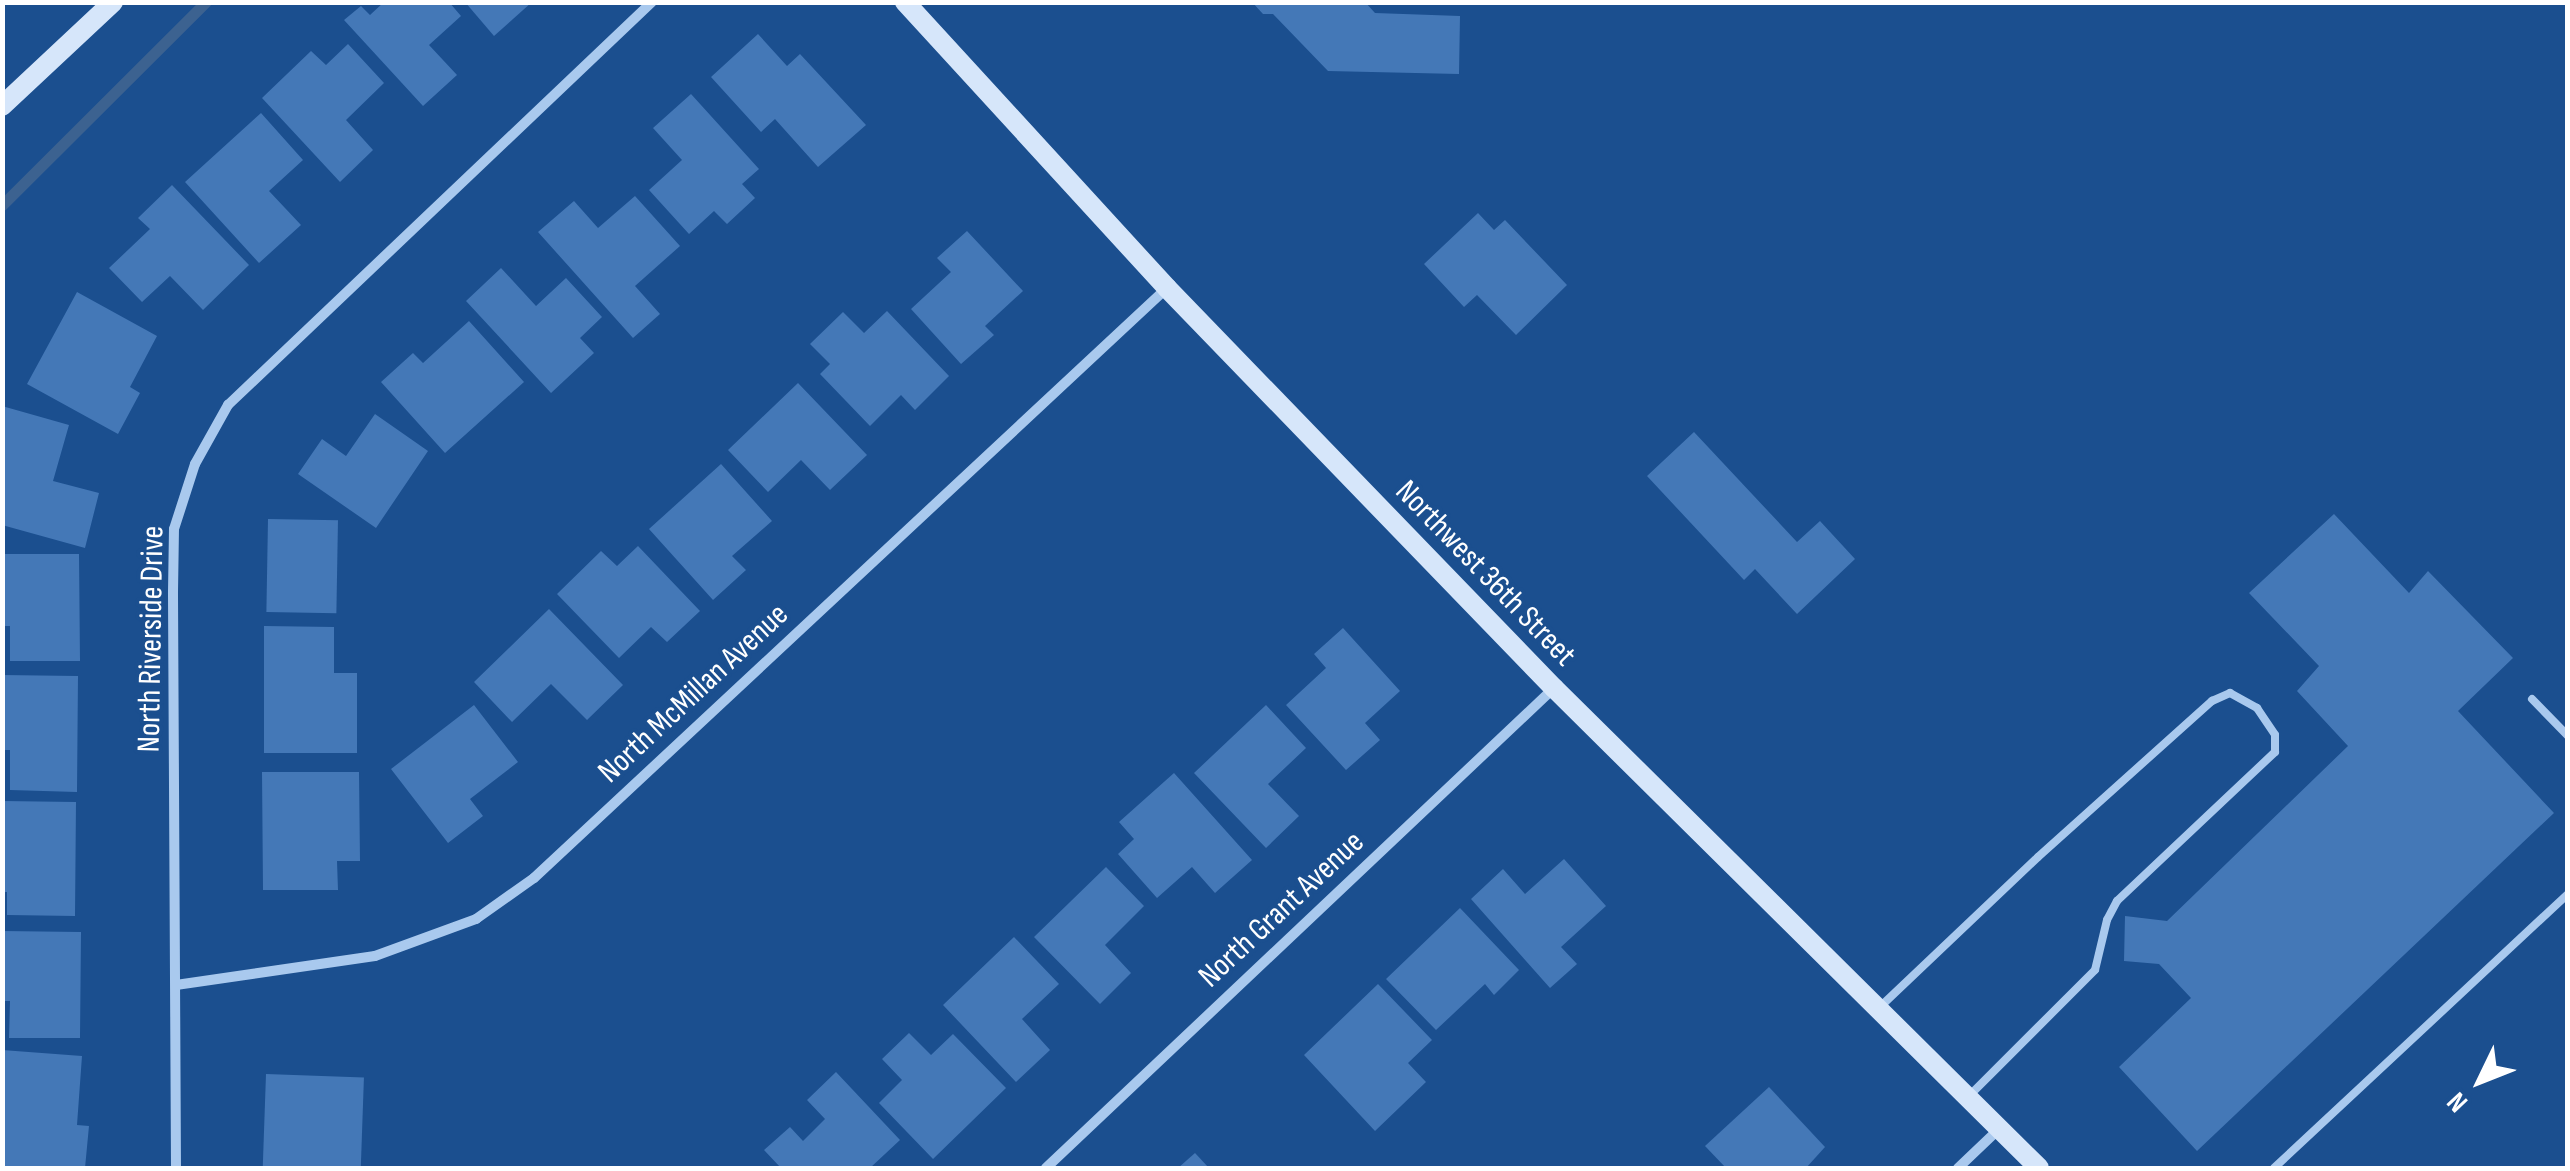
<!DOCTYPE html>
<style>
body{margin:0}
#map{position:relative;width:2570px;height:1171px;overflow:hidden;background:#1b4f8f;font-family:"Sofia Sans Condensed",sans-serif}
div>[style]{position:absolute}
[style*='--x']{left:calc(var(--x)*1px);top:calc(var(--y)*1px);width:calc(var(--w)*1px);rotate:calc(var(--a)*1deg)}
.stream>*{height:11px;margin:-5.5px;padding:0 5.5px;transform-origin:5.5px;border-radius:5.5px;background:#3c6290}
.building>*{inset:0;background:#4478b7;transform-origin:0 0}
.lane>*{height:8px;margin:-4px;padding:0 4px;transform-origin:4px;border-radius:4px;background:#a9c9ee}
.street>*{height:10px;margin:-5px;padding:0 5px;transform-origin:5px;border-radius:5px;background:#a9c9ee}
.secondary>*{height:20px;margin:-10px;padding:0 10px;transform-origin:10px;border-radius:10px;background:#d6e6fa}
span{translate:-50% -50%;white-space:nowrap;text-align:center;line-height:1.15;-webkit-text-stroke:8px #1b4f8f;paint-order:stroke}
.street-label{font-size:32px;color:#fff}
.frame{position:absolute;inset:0;border:5px solid #fff;pointer-events:none}
.north{position:absolute;left:2430px;top:1031px;width:100px;height:100px;-webkit-text-stroke:8px #1b4f8f;paint-order:stroke;rotate:227deg;font-size:28px;font-weight:700;line-height:40px;text-align:center;color:#fff}
.north::after{content:'';display:block;margin:auto;width:35px;height:45px;background:#fff;clip-path:polygon(50% 0,100% 100%,50% 72%,0 100%)}
</style>
<div id="map">
<div class="stream">
<div style="--x:2;--y:205;--w:288;--a:-44.9"></div>
</div>
<div class="building">
<div style="clip-path:polygon(384px 2px,449px 2px,461px 16px,429px 45px,457px 75px,423px 106px,344px 20px,361px 6px,370px 15px)"></div>
<div style="clip-path:polygon(465px 2px,532px 2px,494px 36px)"></div>
<div style="clip-path:polygon(1252px 2px,1365px 2px,1375px 13px,1460px 16px,1459px 74px,1328px 71px,1273px 14px,1263px 14px)"></div>
<div style="clip-path:polygon(758px 34px,787px 66px,800px 54px,866px 125px,818px 167px,775px 119px,761px 132px,711px 77px)"></div>
<div style="clip-path:polygon(348px 44px,384px 83px,346px 120px,373px 150px,340px 182px,262px 98px,311px 51px,326px 65px)"></div>
<div style="clip-path:polygon(691px 94px,759px 169px,742px 184px,755px 198px,727px 224px,714px 211px,689px 234px,649px 190px,682px 160px,653px 128px)"></div>
<div style="clip-path:polygon(261px 113px,303px 160px,269px 191px,301px 225px,259px 263px,185px 182px)"></div>
<div style="clip-path:polygon(172px 185px,249px 265px,203px 310px,170px 276px,142px 302px,109px 268px,150px 229px,138px 218px)"></div>
<div style="clip-path:polygon(635px 196px,680px 246px,635px 286px,660px 314px,633px 338px,538px 232px,574px 201px,598px 228px)"></div>
<div style="clip-path:polygon(1478px 213px,1494px 230px,1505px 220px,1567px 285px,1516px 335px,1477px 295px,1464px 307px,1424px 264px)"></div>
<div style="clip-path:polygon(967px 231px,1023px 291px,985px 326px,994px 335px,961px 364px,911px 309px,951px 272px,937px 258px)"></div>
<div style="clip-path:polygon(501px 268px,536px 306px,566px 278px,602px 317px,580px 338px,594px 353px,551px 393px,466px 301px)"></div>
<div style="clip-path:polygon(77px 292px,157px 336px,130px 387px,140px 393px,118px 434px,27px 384px)"></div>
<div style="clip-path:polygon(887px 311px,949px 376px,915px 410px,901px 395px,870px 426px,820px 374px,830px 364px,810px 344px,843px 312px,864px 333px)"></div>
<div style="clip-path:polygon(469px 321px,524px 382px,445px 453px,381px 382px,413px 353px,423px 363px)"></div>
<div style="clip-path:polygon(798px 383px,867px 455px,830px 490px,801px 460px,768px 492px,728px 450px)"></div>
<div style="clip-path:polygon(2px 406px,69px 425px,53px 481px,99px 493px,85px 548px,2px 525px)"></div>
<div style="clip-path:polygon(375px 414px,428px 451px,376px 528px,298px 474px,322px 439px,346px 456px)"></div>
<div style="clip-path:polygon(1694px 432px,1797px 542px,1820px 521px,1855px 559px,1797px 614px,1755px 569px,1744px 580px,1647px 476px)"></div>
<div style="clip-path:polygon(721px 464px,772px 521px,732px 556px,746px 570px,713px 600px,649px 529px)"></div>
<div style="clip-path:polygon(2334px 514px,2409px 593px,2428px 571px,2513px 658px,2458px 711px,2554px 813px,2197px 1151px,2119px 1067px,2191px 998px,2159px 964px,2124px 961px,2125px 916px,2167px 921px,2348px 746px,2297px 691px,2319px 666px,2249px 593px)"></div>
<div style="left:268px;top:519px;width:70px;height:93px;rotate:1deg"></div>
<div style="clip-path:polygon(638px 546px,700px 611px,667px 642px,651px 627px,619px 658px,557px 594px,601px 551px,617px 566px)"></div>
<div style="clip-path:polygon(2px 554px,79px 554px,80px 661px,10px 661px,10px 626px,2px 626px)"></div>
<div style="clip-path:polygon(549px 609px,623px 685px,587px 720px,551px 684px,512px 722px,474px 682px)"></div>
<div style="clip-path:polygon(264px 626px,334px 627px,334px 673px,357px 673px,357px 753px,264px 753px)"></div>
<div style="clip-path:polygon(1343px 628px,1400px 691px,1365px 723px,1380px 740px,1346px 770px,1286px 705px,1326px 668px,1314px 654px)"></div>
<div style="clip-path:polygon(2px 675px,78px 676px,77px 792px,10px 790px,10px 750px,2px 750px)"></div>
<div style="clip-path:polygon(474px 705px,518px 762px,470px 799px,483px 816px,448px 843px,391px 769px)"></div>
<div style="clip-path:polygon(1266px 705px,1306px 748px,1268px 784px,1299px 816px,1266px 848px,1194px 773px)"></div>
<div style="clip-path:polygon(262px 772px,359px 772px,360px 861px,337px 861px,338px 890px,263px 890px)"></div>
<div style="clip-path:polygon(1174px 773px,1252px 860px,1215px 893px,1192px 867px,1157px 898px,1118px 854px,1134px 839px,1119px 822px)"></div>
<div style="clip-path:polygon(2px 801px,76px 802px,75px 916px,7px 915px,7px 892px,2px 892px)"></div>
<div style="clip-path:polygon(1564px 859px,1606px 906px,1561px 947px,1577px 964px,1550px 988px,1471px 899px,1503px 869px,1525px 894px)"></div>
<div style="clip-path:polygon(1106px 867px,1144px 906px,1105px 945px,1131px 973px,1100px 1004px,1034px 937px)"></div>
<div style="clip-path:polygon(1460px 908px,1519px 970px,1494px 995px,1485px 984px,1436px 1030px,1386px 979px)"></div>
<div style="clip-path:polygon(2px 931px,81px 932px,80px 1038px,9px 1038px,10px 1001px,2px 1001px)"></div>
<div style="clip-path:polygon(1014px 937px,1059px 984px,1022px 1019px,1050px 1050px,1016px 1082px,943px 1005px)"></div>
<div style="clip-path:polygon(1378px 984px,1432px 1040px,1408px 1063px,1426px 1082px,1375px 1131px,1304px 1055px)"></div>
<div style="clip-path:polygon(909px 1033px,931px 1055px,953px 1034px,1006px 1088px,933px 1159px,879px 1103px,902px 1080px,882px 1059px)"></div>
<div style="clip-path:polygon(2px 1050px,82px 1056px,77px 1125px,89px 1126px,85px 1168px,2px 1167px)"></div>
<div style="clip-path:polygon(836px 1072px,900px 1140px,870px 1168px,781px 1168px,764px 1150px,790px 1127px,803px 1141px,825px 1119px,807px 1100px)"></div>
<div style="left:266px;top:1074px;width:98px;height:94px;rotate:2deg"></div>
<div style="clip-path:polygon(1769px 1087px,1825px 1147px,1806px 1168px,1726px 1168px,1705px 1146px)"></div>
<div style="clip-path:polygon(1195px 1153px,1209px 1168px,1178px 1168px)"></div>
</div>
<div class="lane">
<div style="--x:2532;--y:699;--w:52;--a:45.8"></div>
<div style="--x:1881;--y:1006;--w:216;--a:-43.5"></div>
<div style="--x:2038;--y:857;--w:234;--a:-41.9"></div>
<div style="--x:2212;--y:701;--w:20;--a:-24"></div>
<div style="--x:2230;--y:693;--w:31;--a:29"></div>
<div style="--x:2257;--y:708;--w:32;--a:56"></div>
<div style="--x:2275;--y:735;--w:17;--a:90"></div>
<div style="--x:2275;--y:752;--w:217;--a:136.7"></div>
<div style="--x:2117;--y:901;--w:21;--a:118"></div>
<div style="--x:2107;--y:920;--w:51;--a:103.5"></div>
<div style="--x:2095;--y:970;--w:178;--a:135"></div>
<div style="--x:2274;--y:1168;--w:402;--a:-43"></div>
</div>
<div class="street">
<div style="--x:176;--y:985;--w:201;--a:-8.3"></div>
<div style="--x:375;--y:956;--w:108;--a:-20.1"></div>
<div style="--x:476;--y:919;--w:71;--a:-35.3"></div>
<div style="--x:534;--y:878;--w:865;--a:-42.99"></div>
<div style="--x:176;--y:1168;--w:576;--a:-90.3"></div>
<div style="--x:173;--y:592;--w:63;--a:-89.1"></div>
<div style="--x:174;--y:529;--w:68;--a:-72.1"></div>
<div style="--x:195;--y:464;--w:68;--a:-60.8"></div>
<div style="--x:228;--y:405;--w:585;--a:-43.55"></div>
<div style="--x:1046;--y:1168;--w:699;--a:-43.38"></div>
<div style="--x:1958;--y:1168;--w:58;--a:-43.6"></div>
</div>
<div class="secondary">
<div style="--x:905;--y:2;--w:388;--a:47.5"></div>
<div style="--x:1167;--y:288;--w:557;--a:45.95"></div>
<div style="--x:1554;--y:688;--w:682;--a:44.7"></div>
<div style="--x:2;--y:106;--w:152;--a:-43.1"></div>
</div>
<div class="street-label">
<span style="left:1485px;top:574px;rotate:46deg">Northwest 36th Street</span>
<span style="left:152px;top:639px;rotate:-89deg">North Riverside Drive</span>
<span style="left:694px;top:694px;rotate:-43deg">North McMillan Avenue</span>
<span style="left:1282px;top:910px;rotate:-43deg">North Grant Avenue</span>
</div>
<div class="frame"></div>
<div class="north">N</div>
</div>
